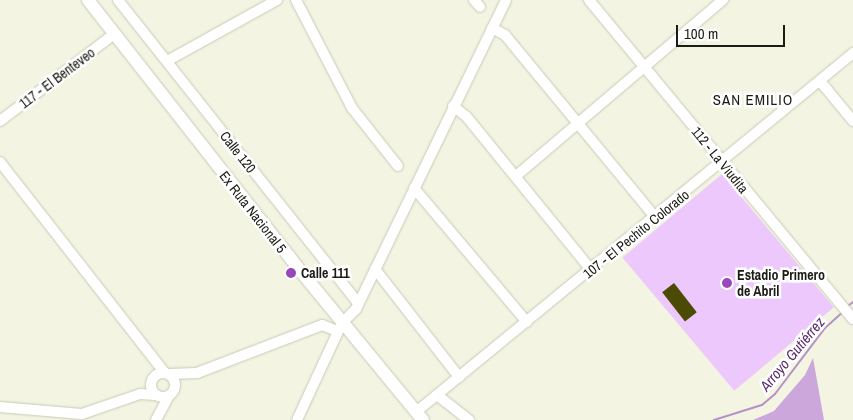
<!DOCTYPE html>
<meta charset="utf-8">
<style>
body{margin:0}
#map{position:relative;width:853px;height:420px;overflow:hidden;background:#f3f4e2;font-family:"Archivo Narrow",sans-serif}
div>[style]{position:absolute}
[style*='--x']{left:calc(var(--x)*1px);top:calc(var(--y)*1px);width:calc(var(--w)*1px);rotate:calc(var(--a)*1deg)}
.green>*{inset:0;background:#edc8fd;transform-origin:0 0}
.forest>*{inset:0;background:#cba7dc}
.stream>*{height:2px;margin:-1px;padding:0 1px;transform-origin:1px;border-radius:1px;background:#b592c6}
.building>*{inset:0;background:#4b4b05;transform-origin:0 0}
.roads{filter:drop-shadow(0 0 1px #c9cab8) drop-shadow(0 0 1px #c9cab8)}
.minor>*{height:10px;margin:-5px;padding:0 5px;transform-origin:5px;border-radius:5px;background:#fff}
.minor>.ring{margin:-5px;padding:0;box-sizing:content-box;background:none;border:10px solid #fff;border-radius:50%}
.major>*{height:12px;margin:-6px;padding:0 6px;transform-origin:6px;border-radius:6px;background:#fff}
.dots>*{width:14px;height:14px;translate:-50% -50%;box-sizing:border-box;border:2px solid #fff;border-radius:50%}
span{translate:-50% -50%;white-space:nowrap;text-align:center;line-height:1.15;-webkit-text-stroke:5px #fff;paint-order:stroke}
.street-label{font-size:14px;color:#1b1c15}
.poi-label{font-size:14px;color:#1b1c15;font-weight:700}
.left{translate:0 -50%;text-align:left}
.neighbourhood-label{font-size:15px;color:#1b1c15;letter-spacing:1px}
.water-label{font-size:15px;color:#5b2e6e;font-style:italic}
.scale{position:absolute;left:676px;top:25px;width:109px;height:22px;box-sizing:border-box;border:2px solid #1b1c15;border-top:0;padding-left:6px;font-size:15px;line-height:18px;white-space:nowrap;color:#1b1c15;-webkit-text-stroke:4px #fff;paint-order:stroke}
</style>
<div id="map">
<div class="green">
<div style="left:722px;top:174px;width:174px;height:130px;rotate:50deg"></div>
</div>
<div class="forest">
<div style="clip-path:polygon(813px 358px,824px 420px,753px 420px,774px 411px,805px 375px)"></div>
</div>
<div class="stream">
<div style="--x:848;--y:306;--w:6;--a:-39"></div>
<div style="--x:714;--y:420;--w:50;--a:-17.4"></div>
<div style="--x:762;--y:405;--w:17;--a:-40"></div>
<div style="--x:775;--y:394;--w:83;--a:-52.9"></div>
<div style="--x:825;--y:328;--w:24;--a:-42"></div>
</div>
<div class="building">
<div style="left:674px;top:283px;width:37px;height:15px;rotate:52deg"></div>
</div>
<div class="roads">
<div class="minor">
<div style="--x:118;--y:0;--w:387;--a:51.6"></div>
<div style="--x:296;--y:0;--w:122;--a:62.6"></div>
<div style="--x:352;--y:108;--w:74;--a:51.6"></div>
<div style="--x:474;--y:0;--w:9;--a:49"></div>
<div style="--x:589;--y:0;--w:414;--a:50.4"></div>
<div style="--x:492;--y:28;--w:15;--a:28"></div>
<div style="--x:505;--y:35;--w:236;--a:50.5"></div>
<div style="--x:167;--y:61;--w:126;--a:-29"></div>
<div style="--x:820;--y:81;--w:52;--a:50.5"></div>
<div style="--x:453;--y:106;--w:16;--a:38"></div>
<div style="--x:466;--y:116;--w:198;--a:50.9"></div>
<div style="--x:0;--y:121;--w:143;--a:-37.3"></div>
<div style="--x:0;--y:162;--w:268;--a:52"></div>
<div style="--x:516;--y:176;--w:272;--a:-40.4"></div>
<div style="--x:414;--y:188;--w:175;--a:49.9"></div>
<div style="--x:375;--y:269;--w:137;--a:52.1"></div>
<div class="ring" style="left:151px;top:373px;width:14px;height:14px"></div>
<div style="--x:169;--y:374;--w:28;--a:-2"></div>
<div style="--x:197;--y:373;--w:134;--a:-21"></div>
<div style="--x:322;--y:325;--w:17;--a:21"></div>
<div style="--x:437;--y:395;--w:41;--a:38"></div>
<div style="--x:0;--y:407;--w:82;--a:4.9"></div>
<div style="--x:82;--y:414;--w:61;--a:-19"></div>
<div style="--x:140;--y:394;--w:15;--a:4"></div>
<div style="--x:416;--y:412;--w:566;--a:-39.4"></div>
<div style="--x:156;--y:420;--w:27;--a:-62"></div>
<div style="--x:297;--y:420;--w:107;--a:-65.1"></div>
<div style="--x:342;--y:323;--w:20;--a:-45"></div>
<div style="--x:356;--y:309;--w:343;--a:-64.1"></div>
</div>
<div class="major">
<div style="--x:88;--y:0;--w:340;--a:51.9"></div>
<div style="--x:298;--y:268;--w:197;--a:50.6"></div>
</div>
</div>
<div class="dots">
<div style="left:291px;top:273px;background:#9848b8"></div>
<div style="left:727px;top:283px;background:#9848b8"></div>
</div>
<div class="street-label">
<span style="left:57px;top:78px;rotate:-37deg">117 - El Benteveo</span>
<span style="left:238px;top:152px;rotate:52deg">Calle 120</span>
<span style="left:720px;top:160px;rotate:51deg">112 - La Viudita</span>
<span style="left:253px;top:212px;rotate:52deg">Ex Ruta Nacional 5</span>
<span style="left:636px;top:234px;rotate:-39deg">107 - El Pechito Colorado</span>
</div>
<div class="poi-label">
<span class="left" style="left:301px;top:273px">Calle 111</span>
<span class="left" style="left:737px;top:283px">Estadio Primero<br>de Abril</span>
</div>
<div class="neighbourhood-label">
<span style="left:753px;top:100px">SAN EMILIO</span>
</div>
<div class="water-label">
<span style="left:792px;top:354px;rotate:-50deg">Arroyo Gutiérrez</span>
</div>
<div class="scale">100 m</div>
</div>
